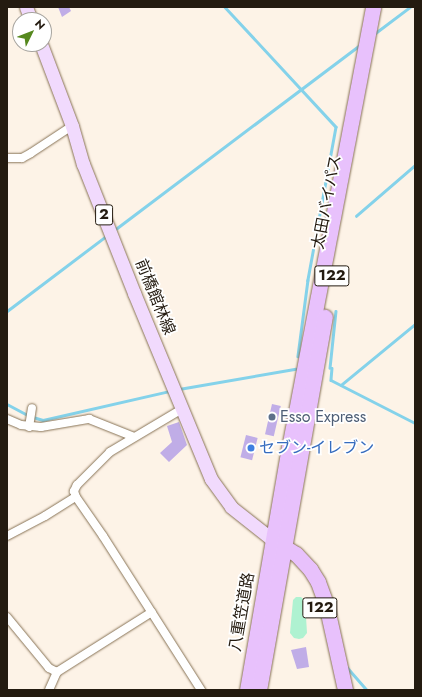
<!DOCTYPE html>
<meta charset="utf-8">
<style>
body{margin:0}
#map{position:relative;width:422px;height:697px;overflow:hidden;background:#fdf3e7;font-family:Jost,"Noto Sans JP",sans-serif}
div>[style]{position:absolute}
[style*='--x']{left:calc(var(--x)*1px);top:calc(var(--y)*1px);width:calc(var(--w)*1px);rotate:calc(var(--a)*1deg)}
.green>*{inset:0;background:#aff2d1}
.stream>*{height:2.5px;margin:-1.25px;padding:0 1.25px;transform-origin:1.25px;border-radius:1.25px;background:#84d2ea}
.building>*{inset:0;background:#c0ade7;transform-origin:0 0}
.roads{filter:drop-shadow(0 0 1px #887356) drop-shadow(0 0 1px #887356)}
.street>*{height:8px;margin:-4px;padding:0 4px;transform-origin:4px;border-radius:4px;background:#fff}
.primary>*{height:13px;margin:-6.5px;padding:0 6.5px;transform-origin:6.5px;border-radius:6.5px;background:#f1dafd}
.highway>*{height:15px;margin:-7.5px;padding:0 7.5px;transform-origin:7.5px;border-radius:7.5px;background:#e8c1fc}
.dots>*{width:11px;height:11px;translate:-50% -50%;box-sizing:border-box;border:2px solid #fff;border-radius:50%}
span{translate:-50% -50%;white-space:nowrap;text-align:center;line-height:1.15;-webkit-text-stroke:3.5px #fff;paint-order:stroke}
.shield-label span{padding:1px 3px;background:#fff;border:1px solid;border-radius:3px;-webkit-text-stroke-width:0}
.shield-label{font-size:15px;color:#241b10;font-weight:700}
.street-label{font-size:16px;color:#241b10}
.service-label{font-size:16px;color:#4e5e75}
.left{translate:0 -50%;text-align:left}
.shop-label{font-size:16px;color:#366cbe}
.frame{position:absolute;inset:0;border:8px solid #241b10;pointer-events:none}
.north{position:absolute;left:12px;top:12px;width:40px;height:40px;box-sizing:border-box;background:#fff;border:1px solid #a7a49f;border-radius:50%;rotate:47deg;font-size:11px;font-weight:700;line-height:16px;text-align:center;color:#241b10}
.north::after{content:'';display:block;margin:auto;width:14px;height:18px;background:#55881e;clip-path:polygon(50% 0,100% 100%,50% 72%,0 100%)}
</style>
<div id="map">
<div class="green">
<div style="clip-path:polygon(296px 597px,301px 597px,305px 601px,307px 633px,303px 638px,299px 639px,294px 638px,290px 633px,293px 600px)"></div>
</div>
<div class="stream">
<div style="--x:225;--y:7;--w:163;--a:47.2"></div>
<div style="--x:336;--y:127;--w:156;--a:100.4"></div>
<div style="--x:308;--y:280;--w:77;--a:97.5"></div>
<div style="--x:374;--y:34;--w:45;--a:-36.9"></div>
<div style="--x:356;--y:216;--w:78;--a:-40.8"></div>
<div style="--x:113;--y:231;--w:309;--a:-37"></div>
<div style="--x:7;--y:311;--w:124;--a:-37.1"></div>
<div style="--x:336;--y:311;--w:57;--a:96"></div>
<div style="--x:330;--y:368;--w:2;--a:0"></div>
<div style="--x:332;--y:368;--w:12;--a:95"></div>
<div style="--x:331;--y:380;--w:94;--a:27.1"></div>
<div style="--x:341;--y:385;--w:96;--a:-39.5"></div>
<div style="--x:179;--y:389;--w:118;--a:-9.8"></div>
<div style="--x:7;--y:404;--w:24;--a:28"></div>
<div style="--x:33;--y:417;--w:10;--a:17"></div>
<div style="--x:43;--y:420;--w:130;--a:-12.9"></div>
<div style="--x:347;--y:667;--w:30;--a:49"></div>
</div>
<div class="building">
<div style="clip-path:polygon(58px 7px,69px 7px,71px 11px,62px 17px)"></div>
<div style="left:272px;top:404px;width:9px;height:31px;rotate:13deg"></div>
<div style="clip-path:polygon(179px 422px,187px 445px,169px 462px,160px 453px,172px 442px,167px 426px)"></div>
<div style="left:246px;top:435px;width:12px;height:23px;rotate:14deg"></div>
<div style="clip-path:polygon(306px 647px,309px 667px,297px 669px,291px 650px)"></div>
</div>
<div class="roads">
<div class="street">
<div style="--x:7;--y:158;--w:15;--a:0"></div>
<div style="--x:22;--y:158;--w:10;--a:-29"></div>
<div style="--x:31;--y:153;--w:49;--a:-33.4"></div>
<div style="--x:182;--y:409;--w:84;--a:149.2"></div>
<div style="--x:110;--y:452;--w:47;--a:135"></div>
<div style="--x:77;--y:485;--w:7;--a:117"></div>
<div style="--x:74;--y:491;--w:6;--a:72"></div>
<div style="--x:76;--y:497;--w:47;--a:55.3"></div>
<div style="--x:103;--y:536;--w:183;--a:57.5"></div>
<div style="--x:7;--y:419;--w:15;--a:23"></div>
<div style="--x:21;--y:425;--w:20;--a:6"></div>
<div style="--x:41;--y:427;--w:49;--a:-9.5"></div>
<div style="--x:89;--y:419;--w:48;--a:21.8"></div>
<div style="--x:29;--y:427;--w:19;--a:-81"></div>
<div style="--x:7;--y:536;--w:43;--a:-27.8"></div>
<div style="--x:45;--y:516;--w:36;--a:-32"></div>
<div style="--x:7;--y:617;--w:66;--a:50.5"></div>
<div style="--x:49;--y:668;--w:9;--a:27"></div>
<div style="--x:49;--y:690;--w:20;--a:-66"></div>
<div style="--x:57;--y:672;--w:112;--a:-32.3"></div>
</div>
<div class="primary">
<div style="--x:26;--y:7;--w:14;--a:69"></div>
<div style="--x:41;--y:44;--w:88;--a:69.3"></div>
<div style="--x:72;--y:126;--w:40;--a:74"></div>
<div style="--x:83;--y:164;--w:139;--a:68.4"></div>
<div style="--x:134;--y:293;--w:201;--a:67.5"></div>
<div style="--x:211;--y:479;--w:34;--a:54"></div>
<div style="--x:231;--y:507;--w:53;--a:38.2"></div>
</div>
<div class="highway">
<div style="--x:276;--y:542;--w:23;--a:31"></div>
<div style="--x:296;--y:554;--w:21;--a:47"></div>
<div style="--x:310;--y:569;--w:15;--a:58"></div>
<div style="--x:318;--y:582;--w:23;--a:70"></div>
<div style="--x:326;--y:604;--w:88;--a:77.5"></div>
<div style="--x:247;--y:690;--w:246;--a:-80.2"></div>
<div style="--x:289;--y:448;--w:449;--a:-79.2"></div>
<div style="--x:259;--y:690;--w:379;--a:-80"></div>
</div>
</div>
<div class="dots">
<div style="left:272px;top:417px;background:#5c6f8a"></div>
<div style="left:251px;top:448px;background:#3f7fe0"></div>
</div>
<div class="shield-label">
<span style="left:104px;top:215px">2</span>
<span style="left:332px;top:276px">122</span>
<span style="left:320px;top:608px">122</span>
</div>
<div class="street-label">
<span style="left:327px;top:202px;rotate:-79deg">太田バイパス</span>
<span style="left:155px;top:297px;rotate:68deg">前橋館林線</span>
<span style="left:242px;top:612px;rotate:-80deg">八重笠道路</span>
</div>
<div class="service-label">
<span class="left" style="left:280px;top:417px">Esso Express</span>
</div>
<div class="shop-label">
<span class="left" style="left:259px;top:448px">セブン-イレブン</span>
</div>
<div class="frame"></div>
<div class="north">N</div>
</div>
